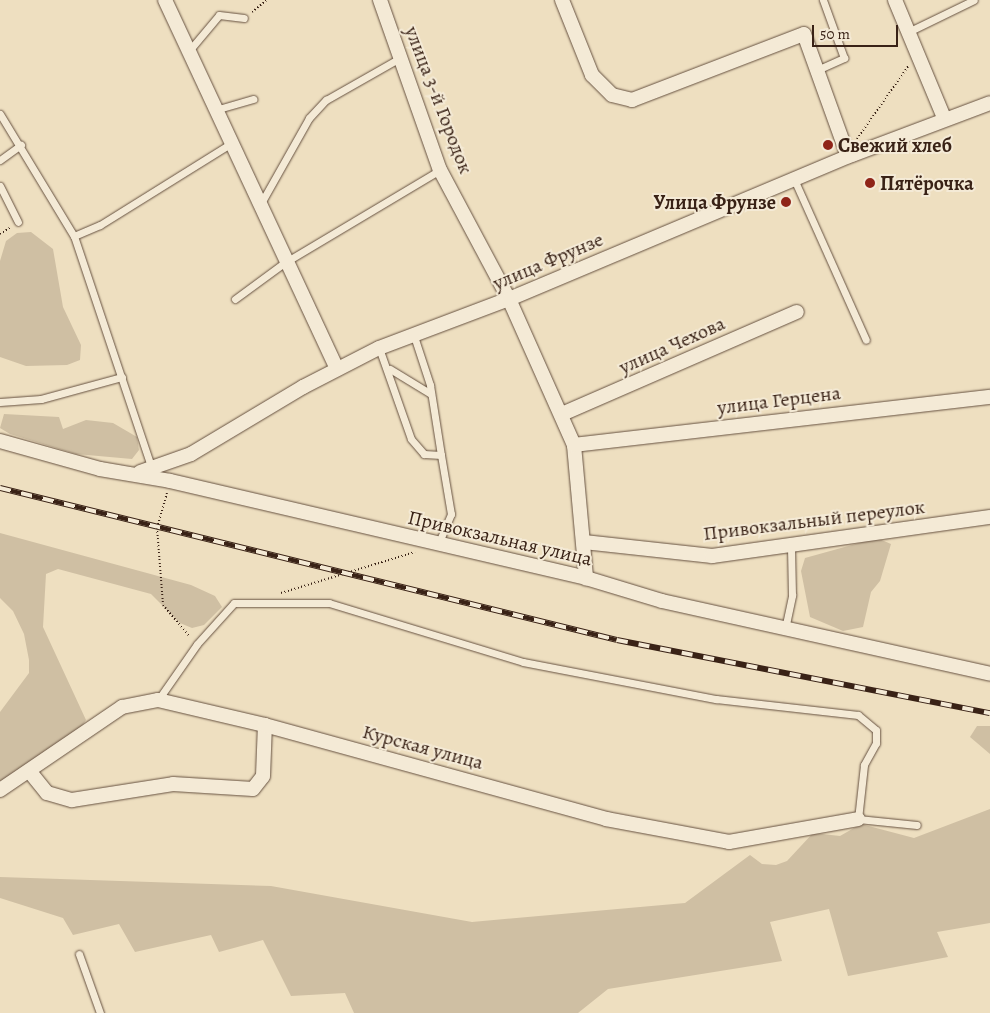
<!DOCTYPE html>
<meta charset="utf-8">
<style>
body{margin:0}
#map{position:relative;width:990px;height:1013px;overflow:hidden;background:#eedfc0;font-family:Alegreya,serif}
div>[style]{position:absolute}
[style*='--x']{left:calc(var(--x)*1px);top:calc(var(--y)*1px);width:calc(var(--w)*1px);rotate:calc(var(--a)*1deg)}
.green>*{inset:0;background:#cfbfa3}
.path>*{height:2px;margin-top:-1px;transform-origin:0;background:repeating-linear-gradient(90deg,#392216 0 1px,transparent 0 3.5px)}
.roads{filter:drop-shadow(0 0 1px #665140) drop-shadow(0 0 1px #665140)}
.service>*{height:7px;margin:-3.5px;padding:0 3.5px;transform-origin:3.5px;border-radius:3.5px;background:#f4ead6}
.minor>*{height:14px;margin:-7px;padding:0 7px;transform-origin:7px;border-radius:7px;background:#f4ead6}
.rail>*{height:5.5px;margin-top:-2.75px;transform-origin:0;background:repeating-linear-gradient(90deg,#f4ead6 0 11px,#392216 0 22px);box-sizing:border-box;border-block:1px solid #392216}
.dots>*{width:14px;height:14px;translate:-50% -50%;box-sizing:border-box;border:2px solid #f4ead6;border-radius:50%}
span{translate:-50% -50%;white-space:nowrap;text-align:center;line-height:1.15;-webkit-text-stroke:4px #f4ead6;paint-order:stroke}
.street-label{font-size:20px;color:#392216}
.poi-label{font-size:20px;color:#392216;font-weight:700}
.left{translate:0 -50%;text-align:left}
.right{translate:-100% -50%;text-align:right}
.scale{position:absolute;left:812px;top:25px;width:86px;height:22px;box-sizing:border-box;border:2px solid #392216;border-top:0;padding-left:6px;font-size:15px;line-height:18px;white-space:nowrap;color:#392216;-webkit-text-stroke:4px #f4ead6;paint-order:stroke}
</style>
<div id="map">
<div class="green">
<div style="clip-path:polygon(31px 232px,53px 249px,63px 307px,81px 345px,80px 360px,67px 365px,26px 366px,0 357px,0 261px,6px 241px,17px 233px)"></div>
<div style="clip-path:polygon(4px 414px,59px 417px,63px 429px,86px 420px,113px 423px,137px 437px,139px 450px,132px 459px,76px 454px,10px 434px,0 428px)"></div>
<div style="clip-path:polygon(0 533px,191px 585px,215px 596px,222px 607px,204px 625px,192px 628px,180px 623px,151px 594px,58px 569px,46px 574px,43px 627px,86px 720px,80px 729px,0 782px,0 712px,29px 673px,29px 660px,24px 634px,13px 611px,0 598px)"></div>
<div style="clip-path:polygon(877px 538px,891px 544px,880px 581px,871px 592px,863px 627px,843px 631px,810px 617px,801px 571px,805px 558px)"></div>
<div style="clip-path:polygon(977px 726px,990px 726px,990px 754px,970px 737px)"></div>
<div style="clip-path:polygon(990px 809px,990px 923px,937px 932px,948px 957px,848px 976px,829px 909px,770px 922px,782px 961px,608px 989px,578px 1013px,354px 1013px,345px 993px,291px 996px,263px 940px,219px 952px,211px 935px,135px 952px,119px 924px,73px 935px,63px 918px,0 898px,0 877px,271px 886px,472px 922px,685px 903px,750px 855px,762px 864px,776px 865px,787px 861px,813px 833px,840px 836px,861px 824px,914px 838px)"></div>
</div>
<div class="path">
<div style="--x:252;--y:12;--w:19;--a:-39"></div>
<div style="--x:857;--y:139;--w:90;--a:-54.9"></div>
<div style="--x:0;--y:234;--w:13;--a:-32"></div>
<div style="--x:167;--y:493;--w:36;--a:106"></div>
<div style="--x:157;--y:528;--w:77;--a:85.5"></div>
<div style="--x:163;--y:605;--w:42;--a:49.8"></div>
<div style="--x:281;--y:593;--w:140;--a:-17"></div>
</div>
<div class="roads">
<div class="service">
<div style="--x:908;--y:32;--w:73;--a:-25.9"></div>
<div style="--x:188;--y:52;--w:48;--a:-50"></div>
<div style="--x:219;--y:15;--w:25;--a:7"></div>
<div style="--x:817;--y:70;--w:30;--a:-24"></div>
<div style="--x:844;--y:58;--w:62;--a:-109.9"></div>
<div style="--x:215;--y:110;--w:40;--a:-16"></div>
<div style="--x:0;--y:114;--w:143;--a:58.8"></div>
<div style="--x:74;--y:236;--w:246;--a:71.5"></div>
<div style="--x:0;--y:160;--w:26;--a:-36"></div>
<div style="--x:794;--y:179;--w:176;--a:65.9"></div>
<div style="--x:0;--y:186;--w:40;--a:63.4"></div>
<div style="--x:260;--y:205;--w:100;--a:-60.6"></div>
<div style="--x:309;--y:118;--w:25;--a:-47"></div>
<div style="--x:326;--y:100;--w:85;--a:-29.6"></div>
<div style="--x:74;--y:236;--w:28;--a:-23"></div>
<div style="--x:100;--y:225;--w:153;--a:-31.9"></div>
<div style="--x:235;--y:299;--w:61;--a:-36.3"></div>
<div style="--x:284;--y:263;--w:182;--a:-30.8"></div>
<div style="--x:414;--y:336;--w:52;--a:71.9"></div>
<div style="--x:430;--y:385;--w:71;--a:81.1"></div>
<div style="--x:379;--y:348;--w:96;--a:70.6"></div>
<div style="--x:411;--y:439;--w:20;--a:49"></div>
<div style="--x:424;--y:454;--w:17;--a:3"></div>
<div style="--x:441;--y:455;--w:60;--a:80.4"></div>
<div style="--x:451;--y:514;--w:33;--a:113"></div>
<div style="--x:390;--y:369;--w:48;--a:31.4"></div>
<div style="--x:0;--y:402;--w:41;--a:-4.2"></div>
<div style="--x:41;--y:399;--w:84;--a:-15.2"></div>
<div style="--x:785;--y:629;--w:35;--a:-78"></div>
<div style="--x:792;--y:595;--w:49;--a:-91.2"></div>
<div style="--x:158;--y:700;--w:68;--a:-55.1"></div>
<div style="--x:197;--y:644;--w:55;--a:-47.9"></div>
<div style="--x:234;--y:603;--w:95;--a:0"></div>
<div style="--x:329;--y:603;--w:203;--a:16.9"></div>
<div style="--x:523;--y:662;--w:197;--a:10.9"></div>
<div style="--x:716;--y:699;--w:143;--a:6.4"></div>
<div style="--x:858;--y:715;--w:23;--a:40"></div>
<div style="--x:876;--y:730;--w:13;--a:90"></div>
<div style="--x:876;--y:743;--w:25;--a:119"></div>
<div style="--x:864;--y:765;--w:54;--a:96.3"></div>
<div style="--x:858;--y:819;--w:59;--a:5.8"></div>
<div style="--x:79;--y:954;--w:63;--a:70.4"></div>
</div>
<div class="minor">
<div style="--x:165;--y:0;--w:407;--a:65"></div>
<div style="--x:380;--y:0;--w:180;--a:70.6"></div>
<div style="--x:440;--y:170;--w:146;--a:61.9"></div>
<div style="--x:509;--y:299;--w:160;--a:66"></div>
<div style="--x:574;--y:445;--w:134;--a:84.8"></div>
<div style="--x:562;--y:0;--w:81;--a:68.2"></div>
<div style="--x:592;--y:75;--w:28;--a:45"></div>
<div style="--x:612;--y:95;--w:21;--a:14"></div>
<div style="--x:632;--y:100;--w:184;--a:-21"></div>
<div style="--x:804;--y:34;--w:130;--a:70.2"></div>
<div style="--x:895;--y:0;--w:128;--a:67.4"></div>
<div style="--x:562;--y:414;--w:256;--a:-23.5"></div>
<div style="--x:0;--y:441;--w:104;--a:15.6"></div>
<div style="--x:100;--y:469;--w:71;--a:9.7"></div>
<div style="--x:170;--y:481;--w:427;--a:13.1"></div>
<div style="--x:586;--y:578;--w:79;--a:16.8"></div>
<div style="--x:662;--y:601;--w:336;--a:12.5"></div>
<div style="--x:574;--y:445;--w:419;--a:-6.6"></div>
<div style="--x:140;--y:472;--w:54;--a:-19.4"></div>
<div style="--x:191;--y:454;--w:131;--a:-30.9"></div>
<div style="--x:303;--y:387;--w:85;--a:-27.2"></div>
<div style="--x:379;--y:348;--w:139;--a:-20.7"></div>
<div style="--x:509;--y:299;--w:372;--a:-22.8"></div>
<div style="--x:852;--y:155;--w:147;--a:-20.6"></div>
<div style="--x:584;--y:542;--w:129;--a:6.2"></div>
<div style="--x:712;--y:556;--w:281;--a:-8"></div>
<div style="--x:30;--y:772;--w:27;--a:51"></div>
<div style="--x:47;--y:793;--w:26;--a:16"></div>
<div style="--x:72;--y:800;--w:102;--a:-9"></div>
<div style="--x:173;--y:784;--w:80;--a:3.6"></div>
<div style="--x:253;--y:789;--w:16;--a:-52"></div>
<div style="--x:263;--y:776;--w:51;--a:-87.8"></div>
<div style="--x:0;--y:790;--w:148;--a:-34.2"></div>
<div style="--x:122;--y:707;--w:37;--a:-11"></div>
<div style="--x:158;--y:700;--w:110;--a:13.2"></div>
<div style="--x:265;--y:725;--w:354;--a:15.4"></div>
<div style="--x:606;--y:819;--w:125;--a:10.6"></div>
<div style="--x:729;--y:842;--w:131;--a:-10.1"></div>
</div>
</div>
<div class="rail">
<div style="--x:0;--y:488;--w:635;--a:13.84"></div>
<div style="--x:617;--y:640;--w:380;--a:11.1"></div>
</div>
<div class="dots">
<div style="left:828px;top:145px;background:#8f2418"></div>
<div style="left:870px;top:183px;background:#8f2418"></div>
<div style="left:786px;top:202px;background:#8f2418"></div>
</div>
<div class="street-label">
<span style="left:439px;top:100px;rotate:69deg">улица 3-й Городок</span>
<span style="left:548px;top:261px;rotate:-23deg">улица Фрунзе</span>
<span style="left:672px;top:345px;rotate:-24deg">улица Чехова</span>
<span style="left:779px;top:400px;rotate:-7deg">улица Герцена</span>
<span style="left:814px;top:520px;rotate:-7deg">Привокзальный переулок</span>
<span style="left:500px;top:538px;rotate:13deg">Привокзальная улица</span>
<span style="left:423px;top:747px;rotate:15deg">Курская улица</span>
</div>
<div class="poi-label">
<span class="left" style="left:838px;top:145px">Свежий хлеб</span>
<span class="left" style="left:880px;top:183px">Пятёрочка</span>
<span class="right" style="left:776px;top:202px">Улица Фрунзе</span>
</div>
<div class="scale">50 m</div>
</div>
